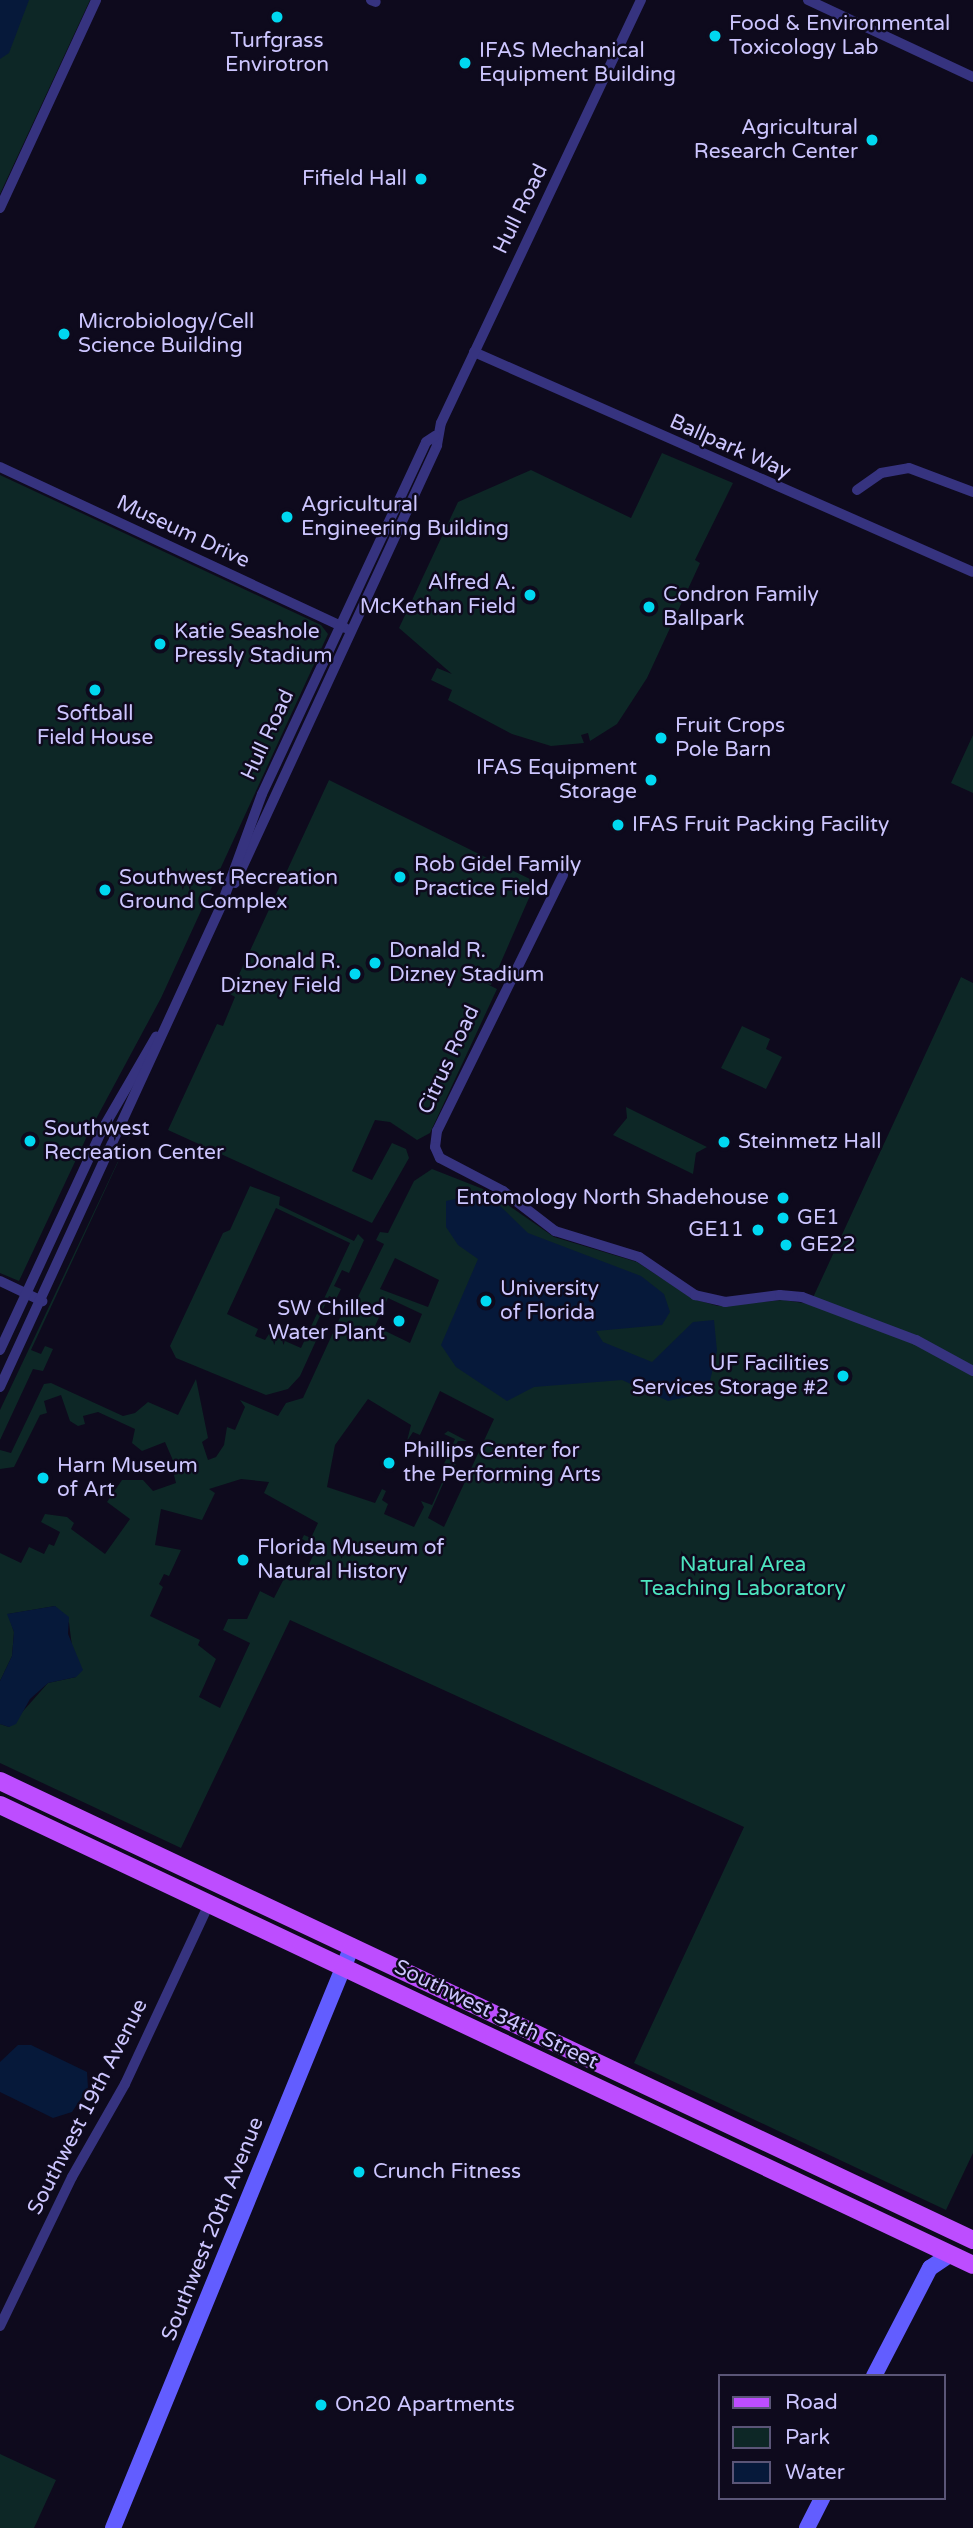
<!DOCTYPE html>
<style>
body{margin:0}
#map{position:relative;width:973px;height:2528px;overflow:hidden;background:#0e0a1d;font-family:"Varela Round",sans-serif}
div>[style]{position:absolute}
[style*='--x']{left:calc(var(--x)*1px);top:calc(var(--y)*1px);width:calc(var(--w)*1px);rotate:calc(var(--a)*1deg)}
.green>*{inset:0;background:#0d2726}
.water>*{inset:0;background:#06193a}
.street>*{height:10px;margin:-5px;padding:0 5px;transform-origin:5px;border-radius:5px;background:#36337f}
.secondary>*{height:16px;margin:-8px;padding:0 8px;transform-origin:8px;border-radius:8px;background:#625dff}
.primary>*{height:18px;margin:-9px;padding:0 9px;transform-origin:9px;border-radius:9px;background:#bd4dff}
.dots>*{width:19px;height:19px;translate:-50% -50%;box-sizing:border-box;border:4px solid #0e0a1d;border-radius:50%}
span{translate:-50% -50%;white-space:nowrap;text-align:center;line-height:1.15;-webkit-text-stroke:5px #0e0a1d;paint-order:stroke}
.poi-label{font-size:21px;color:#cdc6ff}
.left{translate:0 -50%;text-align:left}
.right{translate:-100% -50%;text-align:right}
.street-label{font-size:21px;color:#cdc6ff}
.park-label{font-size:21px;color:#4de4bf}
.legend{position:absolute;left:718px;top:2374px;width:228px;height:126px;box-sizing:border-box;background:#0e0a1d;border:2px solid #5a5577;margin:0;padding:9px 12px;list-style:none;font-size:21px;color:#cdc6ff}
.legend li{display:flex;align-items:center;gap:14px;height:35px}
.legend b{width:35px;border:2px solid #5a5577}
</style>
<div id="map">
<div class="green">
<div style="clip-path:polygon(0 0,90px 0,0 194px)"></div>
<div style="clip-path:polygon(662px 453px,733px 483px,695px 560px,700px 563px,647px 678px,617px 724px,590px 741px,588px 733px,581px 735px,584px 743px,551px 746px,512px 734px,448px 700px,452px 690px,431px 680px,437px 668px,452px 674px,399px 628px,458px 502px,531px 470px,631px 518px)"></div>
<div style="clip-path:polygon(0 475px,321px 625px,328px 634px,161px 998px,89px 1132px,19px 1281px,0 1273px)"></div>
<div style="clip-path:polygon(973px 735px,973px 793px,951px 783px)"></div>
<div style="clip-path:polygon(329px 780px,536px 882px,491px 985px,487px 984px,497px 989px,430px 1133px,417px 1140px,390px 1122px,375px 1120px,352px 1171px,372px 1180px,392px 1143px,406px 1149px,409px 1158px,372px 1223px,168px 1130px,217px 1024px,223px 1026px,235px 997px,230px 994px)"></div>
<div style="clip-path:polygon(evenodd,961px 977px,973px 983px,973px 2153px,946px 2210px,634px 2063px,744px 1827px,290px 1620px,181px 1848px,0 1763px,0 1724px,9px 1727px,48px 1683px,76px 1677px,69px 1623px,55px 1606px,8px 1614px,14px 1632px,12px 1656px,0 1681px,0 1553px,21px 1563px,29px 1547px,44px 1554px,49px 1544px,54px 1546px,60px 1532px,41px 1522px,45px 1514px,67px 1517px,74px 1523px,71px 1529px,105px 1554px,130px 1519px,107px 1502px,122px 1480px,143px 1480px,153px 1491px,176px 1483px,174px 1475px,178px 1472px,165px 1442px,142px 1451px,132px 1443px,135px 1429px,98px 1412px,83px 1416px,85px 1424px,78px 1426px,70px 1421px,61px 1395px,44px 1401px,47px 1413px,40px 1415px,14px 1467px,0 1469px,0 1450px,11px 1453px,44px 1384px,51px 1383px,123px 1416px,135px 1413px,148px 1402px,178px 1415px,196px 1379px,208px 1438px,202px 1442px,208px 1460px,216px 1457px,224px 1445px,227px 1427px,235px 1430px,245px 1407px,240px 1400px,278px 1416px,286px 1403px,303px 1398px,349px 1298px,356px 1301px,384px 1244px,376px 1240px,380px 1232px,388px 1233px,414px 1181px,432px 1169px,488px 1191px,554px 1237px,637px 1262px,693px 1299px,718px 1306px,783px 1300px,810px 1304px,961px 977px,395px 1258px,439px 1280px,428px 1307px,380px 1289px,395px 1258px,961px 977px,388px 1298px,422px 1314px,410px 1343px,375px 1326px,388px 1298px,961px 977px,440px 1391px,494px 1419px,444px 1527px,428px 1518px,450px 1468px,456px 1465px,450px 1458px,458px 1441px,467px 1441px,448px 1431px,444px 1434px,455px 1439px,444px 1464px,449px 1467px,432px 1505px,421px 1501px,424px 1507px,414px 1527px,384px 1514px,388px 1504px,382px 1500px,386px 1491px,382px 1489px,375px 1503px,327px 1487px,335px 1445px,368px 1399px,411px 1425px,407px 1441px,413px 1432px,420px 1435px,440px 1391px,961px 977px,241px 1479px,269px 1482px,264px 1493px,318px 1523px,311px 1538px,304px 1535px,302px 1539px,317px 1547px,303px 1577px,288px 1571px,274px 1598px,260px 1591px,247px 1619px,228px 1619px,223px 1630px,250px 1643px,220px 1708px,199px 1697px,216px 1659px,198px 1645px,200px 1640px,150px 1616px,163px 1587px,159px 1584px,164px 1574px,169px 1576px,181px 1550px,155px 1545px,161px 1509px,202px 1520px,215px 1493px,209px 1489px,241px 1479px)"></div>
<div style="clip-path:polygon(742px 1026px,770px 1039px,766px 1049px,782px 1057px,766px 1089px,721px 1068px)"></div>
<div style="clip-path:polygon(626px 1107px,707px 1147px,696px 1153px,693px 1174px,613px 1135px,627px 1118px)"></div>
<div style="clip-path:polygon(138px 1119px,31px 1350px,41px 1354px,45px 1346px,53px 1349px,43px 1371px,33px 1369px,0 1440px,0 1410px)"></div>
<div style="clip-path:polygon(evenodd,250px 1186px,280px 1197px,279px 1205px,354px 1241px,358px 1234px,364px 1240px,349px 1273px,342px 1270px,334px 1286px,341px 1289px,336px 1299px,329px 1296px,314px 1329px,320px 1332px,300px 1376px,288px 1389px,266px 1395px,176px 1358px,170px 1346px,223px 1233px,230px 1230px,250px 1186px,276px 1208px,350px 1243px,301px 1348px,269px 1334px,265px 1340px,255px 1336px,258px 1329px,227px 1314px,276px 1208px)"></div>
<div style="clip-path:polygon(0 2454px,56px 2480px,34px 2528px,0 2528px)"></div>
</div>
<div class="water">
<div style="clip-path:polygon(0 0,29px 0,9px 53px,0 59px)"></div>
<div style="clip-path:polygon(469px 1196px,499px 1205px,528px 1233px,641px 1276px,664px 1294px,670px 1312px,662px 1325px,596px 1331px,603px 1342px,652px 1362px,693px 1322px,714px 1320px,717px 1351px,710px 1381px,687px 1397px,668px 1401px,622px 1380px,534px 1387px,507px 1401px,456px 1367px,441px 1345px,478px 1259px,458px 1245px,446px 1227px,446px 1201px)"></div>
<div style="clip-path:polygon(55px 1606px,69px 1617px,68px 1634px,83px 1670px,76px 1677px,48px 1683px,30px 1699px,16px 1724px,9px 1727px,0 1724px,0 1681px,12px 1656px,14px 1632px,7px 1614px)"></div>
<div style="clip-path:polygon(18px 2045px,31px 2045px,87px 2072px,88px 2088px,72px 2112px,53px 2118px,0 2092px,0 2062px)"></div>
</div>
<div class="street">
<div style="--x:371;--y:0;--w:5;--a:22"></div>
<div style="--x:808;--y:0;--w:182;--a:25"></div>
<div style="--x:0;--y:208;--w:229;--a:-65.2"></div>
<div style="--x:474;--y:352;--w:545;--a:23.79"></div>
<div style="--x:0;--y:467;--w:381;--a:25"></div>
<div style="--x:857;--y:490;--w:29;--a:-35"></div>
<div style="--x:881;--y:473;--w:28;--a:-10"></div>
<div style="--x:909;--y:468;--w:68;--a:20.6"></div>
<div style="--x:563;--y:875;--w:285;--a:116.2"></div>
<div style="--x:437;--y:1131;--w:16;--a:97"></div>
<div style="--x:435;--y:1147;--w:12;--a:66"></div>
<div style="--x:440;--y:1158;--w:71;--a:27.6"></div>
<div style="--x:503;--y:1191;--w:66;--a:37.6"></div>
<div style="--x:555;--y:1231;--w:88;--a:17.2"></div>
<div style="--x:639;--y:1257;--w:68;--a:34.2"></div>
<div style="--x:695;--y:1295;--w:31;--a:13"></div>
<div style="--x:725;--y:1302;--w:55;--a:-7.3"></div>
<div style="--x:780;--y:1295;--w:22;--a:5"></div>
<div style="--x:802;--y:1297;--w:122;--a:20.7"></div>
<div style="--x:916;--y:1340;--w:65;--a:28.5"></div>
<div style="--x:235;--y:883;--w:482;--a:-65.2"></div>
<div style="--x:437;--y:445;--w:22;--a:-80"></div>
<div style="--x:441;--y:423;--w:468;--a:-64.7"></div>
<div style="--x:0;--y:1281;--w:47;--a:25.5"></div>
<div style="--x:0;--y:1350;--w:242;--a:-65.1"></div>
<div style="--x:102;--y:1130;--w:108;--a:-59.9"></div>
<div style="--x:0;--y:1387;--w:529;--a:-65.32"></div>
<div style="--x:221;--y:906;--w:119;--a:-69.9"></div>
<div style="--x:262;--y:794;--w:388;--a:-65"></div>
<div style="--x:426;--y:442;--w:11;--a:-34"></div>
<div style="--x:0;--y:2326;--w:165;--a:-64.2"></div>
<div style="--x:72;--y:2177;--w:107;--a:-60.3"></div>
<div style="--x:125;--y:2084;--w:199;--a:-65"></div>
</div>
<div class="secondary">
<div style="--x:874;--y:2376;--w:122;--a:-62.6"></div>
<div style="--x:930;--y:2268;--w:25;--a:-34"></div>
<div style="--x:113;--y:2528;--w:629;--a:-67.67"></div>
<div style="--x:807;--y:2528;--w:34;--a:-63"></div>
</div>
<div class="primary">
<div style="--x:0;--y:1781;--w:1076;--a:25.25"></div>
<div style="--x:0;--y:1805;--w:1076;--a:25.3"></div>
</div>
<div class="dots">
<div style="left:277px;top:17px;background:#00d8f1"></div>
<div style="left:715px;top:36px;background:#00d8f1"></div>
<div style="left:465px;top:63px;background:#00d8f1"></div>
<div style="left:872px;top:140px;background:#00d8f1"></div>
<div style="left:421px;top:179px;background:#00d8f1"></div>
<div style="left:64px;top:334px;background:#00d8f1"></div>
<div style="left:287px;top:517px;background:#00d8f1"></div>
<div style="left:530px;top:595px;background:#00d8f1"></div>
<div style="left:649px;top:607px;background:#00d8f1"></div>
<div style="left:160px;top:644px;background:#00d8f1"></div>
<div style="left:95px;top:690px;background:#00d8f1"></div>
<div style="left:661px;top:738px;background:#00d8f1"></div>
<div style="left:651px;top:780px;background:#00d8f1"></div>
<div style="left:618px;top:825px;background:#00d8f1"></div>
<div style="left:400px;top:877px;background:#00d8f1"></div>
<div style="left:105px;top:890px;background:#00d8f1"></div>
<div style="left:375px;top:963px;background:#00d8f1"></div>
<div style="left:355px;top:974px;background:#00d8f1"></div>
<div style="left:30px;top:1141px;background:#00d8f1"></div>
<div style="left:724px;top:1142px;background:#00d8f1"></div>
<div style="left:783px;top:1198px;background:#00d8f1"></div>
<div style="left:783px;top:1218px;background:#00d8f1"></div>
<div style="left:758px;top:1230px;background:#00d8f1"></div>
<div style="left:786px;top:1245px;background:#00d8f1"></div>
<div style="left:486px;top:1301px;background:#00d8f1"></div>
<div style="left:399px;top:1321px;background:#00d8f1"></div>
<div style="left:843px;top:1376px;background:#00d8f1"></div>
<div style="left:389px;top:1463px;background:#00d8f1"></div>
<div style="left:43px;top:1478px;background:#00d8f1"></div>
<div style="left:243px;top:1560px;background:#00d8f1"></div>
<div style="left:359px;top:2172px;background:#00d8f1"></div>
<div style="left:321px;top:2405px;background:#00d8f1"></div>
</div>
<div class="poi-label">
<span class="left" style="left:729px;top:36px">Food &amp; Environmental<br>Toxicology Lab</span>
<span style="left:277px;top:53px">Turfgrass<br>Envirotron</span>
<span class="left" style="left:479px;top:63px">IFAS Mechanical<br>Equipment Building</span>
<span class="right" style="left:858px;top:140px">Agricultural<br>Research Center</span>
<span class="right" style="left:407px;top:179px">Fifield Hall</span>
<span class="left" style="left:78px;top:334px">Microbiology/Cell<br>Science Building</span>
<span class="left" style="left:301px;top:517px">Agricultural<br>Engineering Building</span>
<span class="right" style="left:516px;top:595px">Alfred A.<br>McKethan Field</span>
<span class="left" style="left:663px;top:607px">Condron Family<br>Ballpark</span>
<span class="left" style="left:174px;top:644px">Katie Seashole<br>Pressly Stadium</span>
<span style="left:95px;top:726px">Softball<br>Field House</span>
<span class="left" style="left:675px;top:738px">Fruit Crops<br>Pole Barn</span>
<span class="right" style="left:637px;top:780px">IFAS Equipment<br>Storage</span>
<span class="left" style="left:632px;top:825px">IFAS Fruit Packing Facility</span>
<span class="left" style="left:414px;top:877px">Rob Gidel Family<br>Practice Field</span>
<span class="left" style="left:119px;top:890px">Southwest Recreation<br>Ground Complex</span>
<span class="left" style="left:389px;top:963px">Donald R.<br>Dizney Stadium</span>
<span class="right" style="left:341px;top:974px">Donald R.<br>Dizney Field</span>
<span class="left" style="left:44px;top:1141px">Southwest<br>Recreation Center</span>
<span class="left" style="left:738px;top:1142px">Steinmetz Hall</span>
<span class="right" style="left:769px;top:1198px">Entomology North Shadehouse</span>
<span class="left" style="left:797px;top:1218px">GE1</span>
<span class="right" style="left:744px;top:1230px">GE11</span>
<span class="left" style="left:800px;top:1245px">GE22</span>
<span class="left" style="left:500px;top:1301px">University<br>of Florida</span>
<span class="right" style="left:385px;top:1321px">SW Chilled<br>Water Plant</span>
<span class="right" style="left:829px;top:1376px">UF Facilities<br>Services Storage #2</span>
<span class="left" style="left:403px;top:1463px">Phillips Center for<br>the Performing Arts</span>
<span class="left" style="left:57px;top:1478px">Harn Museum<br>of Art</span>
<span class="left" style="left:257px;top:1560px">Florida Museum of<br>Natural History</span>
<span class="left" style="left:373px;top:2172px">Crunch Fitness</span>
<span class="left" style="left:335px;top:2405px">On20 Apartments</span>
</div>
<div class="street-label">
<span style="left:521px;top:209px;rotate:-64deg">Hull Road</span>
<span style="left:730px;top:447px;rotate:24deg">Ballpark Way</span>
<span style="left:183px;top:532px;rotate:25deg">Museum Drive</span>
<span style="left:268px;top:735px;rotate:-65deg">Hull Road</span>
<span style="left:449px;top:1060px;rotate:-65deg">Citrus Road</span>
<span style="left:496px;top:2015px;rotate:26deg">Southwest 34th Street</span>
<span style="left:88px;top:2107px;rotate:-63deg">Southwest 19th Avenue</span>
<span style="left:213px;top:2229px;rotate:-68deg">Southwest 20th Avenue</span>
</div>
<div class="park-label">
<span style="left:743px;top:1577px">Natural Area<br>Teaching Laboratory</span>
</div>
<ul class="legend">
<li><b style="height:9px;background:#bd4dff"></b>Road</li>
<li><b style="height:19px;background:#0d2726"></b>Park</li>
<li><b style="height:19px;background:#06193a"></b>Water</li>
</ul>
</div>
